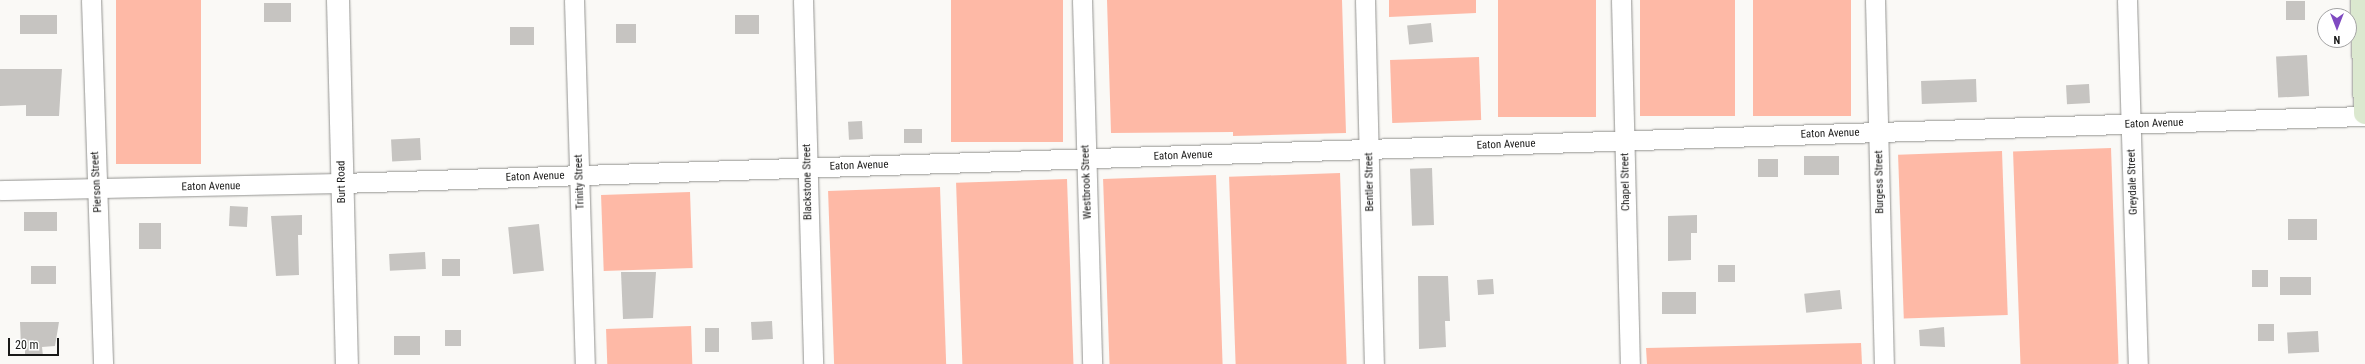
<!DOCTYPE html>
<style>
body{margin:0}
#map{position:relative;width:2365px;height:364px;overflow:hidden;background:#faf9f6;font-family:"Roboto Condensed",sans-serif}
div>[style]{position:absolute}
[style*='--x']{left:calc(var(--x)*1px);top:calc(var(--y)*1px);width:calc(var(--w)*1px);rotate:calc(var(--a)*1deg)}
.green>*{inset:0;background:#feb9a6;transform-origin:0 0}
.building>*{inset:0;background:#c6c4c1;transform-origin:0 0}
.roads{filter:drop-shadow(0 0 1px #939390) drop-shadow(0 0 1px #939390)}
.minor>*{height:19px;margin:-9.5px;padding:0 9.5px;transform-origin:9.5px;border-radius:9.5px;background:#fff}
.tertiary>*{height:22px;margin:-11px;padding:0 11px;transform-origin:11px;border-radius:11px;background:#fff}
.secondary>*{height:22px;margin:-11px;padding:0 11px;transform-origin:11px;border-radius:11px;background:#dbe8cf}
span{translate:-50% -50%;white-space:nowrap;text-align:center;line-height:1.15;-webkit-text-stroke:3px #fff;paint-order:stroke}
.street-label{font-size:11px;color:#191918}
.north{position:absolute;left:2317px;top:8px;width:40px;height:40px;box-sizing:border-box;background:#fff;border:1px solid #a3a3a3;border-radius:50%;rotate:180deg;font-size:11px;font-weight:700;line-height:16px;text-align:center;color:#191918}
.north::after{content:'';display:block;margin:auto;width:14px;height:18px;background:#7f4ac1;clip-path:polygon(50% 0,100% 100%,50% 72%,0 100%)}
.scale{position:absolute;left:8px;top:338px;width:51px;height:18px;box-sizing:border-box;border:2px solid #191918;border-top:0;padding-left:5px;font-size:12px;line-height:14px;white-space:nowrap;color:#191918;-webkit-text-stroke:3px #fff;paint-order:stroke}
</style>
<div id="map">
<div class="green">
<div style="left:116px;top:0;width:85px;height:164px"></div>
<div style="left:951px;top:0;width:112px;height:142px"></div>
<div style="clip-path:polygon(1107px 0,1342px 0,1346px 133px,1233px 136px,1233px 132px,1111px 133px)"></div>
<div style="clip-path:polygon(1389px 0,1476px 0,1476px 13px,1389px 17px)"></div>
<div style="left:1498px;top:0;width:98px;height:117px"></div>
<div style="left:1640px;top:0;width:95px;height:116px"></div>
<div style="left:1753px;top:0;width:98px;height:116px"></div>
<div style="left:1479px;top:57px;width:63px;height:89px;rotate:88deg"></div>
<div style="left:2111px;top:148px;width:216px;height:98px;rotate:88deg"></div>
<div style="left:2002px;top:151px;width:164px;height:104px;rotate:88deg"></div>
<div style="left:1340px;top:173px;width:191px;height:111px;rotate:88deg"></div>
<div style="left:1216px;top:175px;width:189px;height:113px;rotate:88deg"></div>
<div style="left:1067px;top:179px;width:185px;height:111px;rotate:88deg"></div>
<div style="left:940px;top:187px;width:177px;height:112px;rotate:88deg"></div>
<div style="left:690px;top:192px;width:76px;height:89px;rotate:88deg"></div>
<div style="left:691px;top:326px;width:38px;height:85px;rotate:88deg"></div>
<div style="clip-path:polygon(1861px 343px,1862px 364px,1647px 364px,1646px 348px)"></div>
</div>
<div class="building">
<div style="left:2305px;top:1px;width:19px;height:19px;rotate:90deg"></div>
<div style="left:291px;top:3px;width:19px;height:27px;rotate:90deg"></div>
<div style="left:20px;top:15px;width:37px;height:19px"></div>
<div style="left:735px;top:15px;width:24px;height:19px"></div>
<div style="left:1431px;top:23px;width:19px;height:24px;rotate:84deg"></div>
<div style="left:616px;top:24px;width:20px;height:19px"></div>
<div style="left:534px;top:27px;width:18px;height:24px;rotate:90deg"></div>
<div style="left:2307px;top:55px;width:41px;height:31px;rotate:87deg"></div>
<div style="clip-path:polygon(0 69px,62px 69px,59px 116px,26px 116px,26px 105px,0 106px)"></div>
<div style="left:1976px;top:79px;width:23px;height:55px;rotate:88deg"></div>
<div style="left:2089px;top:84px;width:19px;height:23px;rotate:87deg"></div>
<div style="left:862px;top:121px;width:18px;height:14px;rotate:87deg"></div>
<div style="left:904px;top:129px;width:18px;height:14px"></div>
<div style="left:420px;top:138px;width:22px;height:29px;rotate:87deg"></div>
<div style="left:1839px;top:156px;width:19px;height:35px;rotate:90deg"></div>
<div style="left:1758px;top:159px;width:20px;height:18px"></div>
<div style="left:1432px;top:168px;width:57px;height:22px;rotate:88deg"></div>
<div style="left:230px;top:206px;width:18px;height:20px;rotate:3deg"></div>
<div style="left:24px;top:212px;width:33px;height:19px"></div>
<div style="clip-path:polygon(302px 215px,302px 235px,298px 235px,299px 275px,276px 276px,271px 216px)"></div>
<div style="clip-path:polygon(1697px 215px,1697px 233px,1691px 233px,1691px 260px,1668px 261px,1668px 216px)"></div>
<div style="left:2317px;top:219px;width:21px;height:29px;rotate:90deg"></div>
<div style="left:139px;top:223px;width:22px;height:26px"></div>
<div style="left:539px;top:224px;width:47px;height:31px;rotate:84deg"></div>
<div style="left:425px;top:252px;width:17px;height:36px;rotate:87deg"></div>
<div style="left:460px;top:259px;width:17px;height:18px;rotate:90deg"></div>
<div style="left:1718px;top:265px;width:17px;height:17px"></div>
<div style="left:31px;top:266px;width:25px;height:18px"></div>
<div style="left:2268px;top:270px;width:17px;height:16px;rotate:90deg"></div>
<div style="clip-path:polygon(621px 272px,656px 272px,653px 318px,623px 319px)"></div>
<div style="clip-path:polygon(1418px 276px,1448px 276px,1450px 321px,1445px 321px,1446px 347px,1419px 349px)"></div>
<div style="left:2280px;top:277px;width:31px;height:18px"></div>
<div style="left:1493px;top:279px;width:15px;height:16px;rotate:86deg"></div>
<div style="left:1840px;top:290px;width:19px;height:36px;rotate:84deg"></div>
<div style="left:1696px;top:292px;width:22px;height:34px;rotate:90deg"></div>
<div style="left:772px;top:321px;width:18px;height:21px;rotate:87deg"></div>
<div style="clip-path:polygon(20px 322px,59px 322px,55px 346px,42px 347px,43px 356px,25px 356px,25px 347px,21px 347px)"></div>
<div style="left:2274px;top:324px;width:17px;height:16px;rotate:90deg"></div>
<div style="clip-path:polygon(1944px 327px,1945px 347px,1920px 346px,1919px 330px)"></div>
<div style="left:705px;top:328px;width:14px;height:24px"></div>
<div style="left:445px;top:330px;width:16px;height:16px"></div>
<div style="left:2318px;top:331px;width:21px;height:31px;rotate:87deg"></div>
<div style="left:420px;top:336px;width:19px;height:26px;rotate:90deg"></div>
</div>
<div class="roads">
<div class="minor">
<div style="--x:91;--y:0;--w:364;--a:88.1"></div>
<div style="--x:574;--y:0;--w:364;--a:88.3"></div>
<div style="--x:803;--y:0;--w:364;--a:88.4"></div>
<div style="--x:1082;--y:0;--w:364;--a:88.4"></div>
<div style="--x:1365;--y:0;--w:364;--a:88.6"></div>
<div style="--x:1621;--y:0;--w:364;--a:88.6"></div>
<div style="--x:1875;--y:0;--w:364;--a:88.6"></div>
<div style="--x:2127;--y:0;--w:364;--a:88.3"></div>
<div style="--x:0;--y:190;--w:342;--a:-1.2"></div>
<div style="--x:342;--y:183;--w:2024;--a:-1.9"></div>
</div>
<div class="tertiary">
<div style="--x:338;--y:0;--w:364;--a:88.6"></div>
</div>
<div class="secondary">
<div style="--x:2362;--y:0;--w:113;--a:88.5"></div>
</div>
</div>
<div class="street-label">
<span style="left:2154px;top:124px;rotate:-2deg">Eaton Avenue</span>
<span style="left:1830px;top:134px;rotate:-2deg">Eaton Avenue</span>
<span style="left:1506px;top:145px;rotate:-2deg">Eaton Avenue</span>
<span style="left:1183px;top:156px;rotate:-2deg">Eaton Avenue</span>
<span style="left:859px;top:166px;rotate:-2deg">Eaton Avenue</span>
<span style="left:535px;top:177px;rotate:-2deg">Eaton Avenue</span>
<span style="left:97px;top:182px;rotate:-93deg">Pierson Street</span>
<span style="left:342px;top:182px;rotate:-91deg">Burt Road</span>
<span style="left:580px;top:182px;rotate:-92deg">Trinity Street</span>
<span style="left:808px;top:182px;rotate:-91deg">Blackstone Street</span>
<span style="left:1087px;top:182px;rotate:-92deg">Westbrook Street</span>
<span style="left:1370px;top:182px;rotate:-91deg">Bentler Street</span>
<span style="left:1626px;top:182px;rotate:-91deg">Chapel Street</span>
<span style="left:1880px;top:182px;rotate:-91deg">Burgess Street</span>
<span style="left:2133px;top:182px;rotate:-92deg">Greydale Street</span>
<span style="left:211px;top:187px;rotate:-1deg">Eaton Avenue</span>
</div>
<div class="north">N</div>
<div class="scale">20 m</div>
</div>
